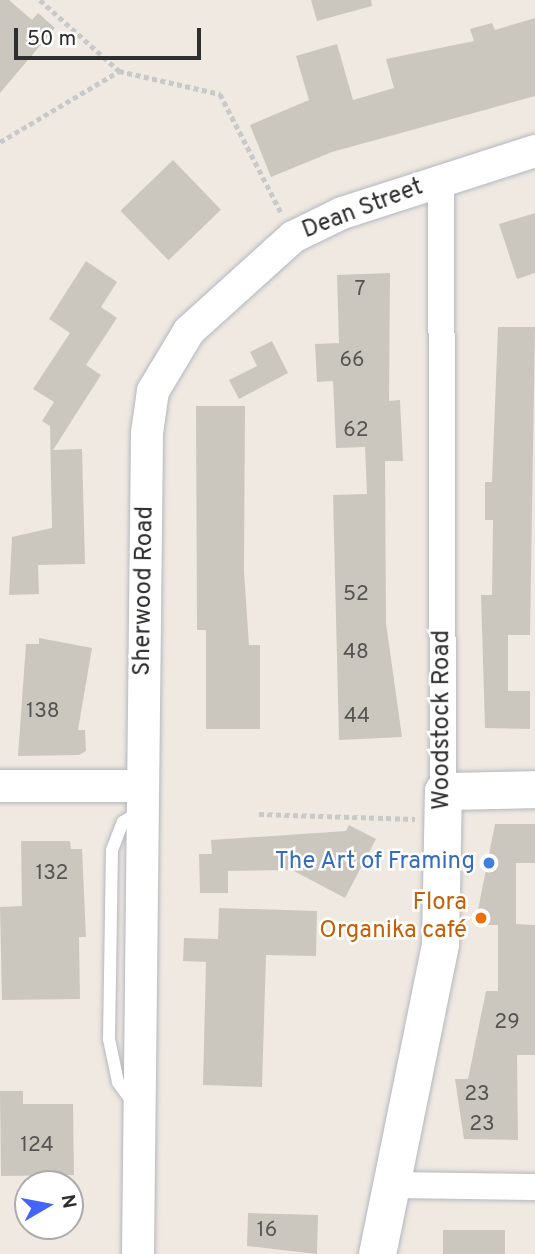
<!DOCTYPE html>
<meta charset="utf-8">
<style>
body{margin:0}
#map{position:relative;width:535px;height:1254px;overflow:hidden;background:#efe9e1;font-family:Overpass,sans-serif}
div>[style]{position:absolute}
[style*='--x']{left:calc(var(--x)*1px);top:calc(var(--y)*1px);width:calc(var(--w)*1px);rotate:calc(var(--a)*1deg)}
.building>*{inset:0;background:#cbc7bf;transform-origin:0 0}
.path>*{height:4.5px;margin-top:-2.25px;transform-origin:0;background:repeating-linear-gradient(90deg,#c9c9c9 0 5px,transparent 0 8.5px)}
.roads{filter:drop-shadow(0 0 2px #b4b7c1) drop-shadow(0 0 2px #b4b7c1)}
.service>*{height:12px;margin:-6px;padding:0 6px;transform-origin:6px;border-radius:6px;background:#fff}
.minor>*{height:26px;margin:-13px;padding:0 13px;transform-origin:13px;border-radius:13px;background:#fff}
.tertiary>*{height:32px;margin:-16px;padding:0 16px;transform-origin:16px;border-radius:16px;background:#fff}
.secondary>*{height:37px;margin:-18.5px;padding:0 18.5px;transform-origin:18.5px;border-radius:18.5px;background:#fff}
.dots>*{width:19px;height:19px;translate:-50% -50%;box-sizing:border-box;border:4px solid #fff;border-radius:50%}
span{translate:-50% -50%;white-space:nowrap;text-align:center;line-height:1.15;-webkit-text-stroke:5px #fff;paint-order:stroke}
.number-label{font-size:21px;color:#555452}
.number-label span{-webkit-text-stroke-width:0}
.street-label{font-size:24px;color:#2e2e2e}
.shop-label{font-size:24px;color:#366cbe}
.right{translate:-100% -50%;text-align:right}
.food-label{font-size:24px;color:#c56008}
.north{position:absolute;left:14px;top:1170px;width:70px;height:70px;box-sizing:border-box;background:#fff;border:2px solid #ababab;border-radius:50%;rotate:80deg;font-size:19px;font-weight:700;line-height:28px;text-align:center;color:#2e2e2e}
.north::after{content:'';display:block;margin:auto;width:24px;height:32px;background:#4264fb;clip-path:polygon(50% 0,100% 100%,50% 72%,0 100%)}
.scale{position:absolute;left:14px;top:28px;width:187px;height:32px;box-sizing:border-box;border:4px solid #2e2e2e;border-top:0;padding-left:9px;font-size:21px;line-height:24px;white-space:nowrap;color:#2e2e2e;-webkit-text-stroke:5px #fff;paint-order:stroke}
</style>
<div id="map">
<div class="building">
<div style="clip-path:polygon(0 0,9px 0,32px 20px,38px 13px,55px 28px,0 93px)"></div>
<div style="clip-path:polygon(311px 0,371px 0,372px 6px,317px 21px)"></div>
<div style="clip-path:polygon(535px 18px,535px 96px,332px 152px,271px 177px,250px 125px,309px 100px,296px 56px,337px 44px,353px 100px,394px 88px,386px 59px,474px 41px,470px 29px,492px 23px,495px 30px)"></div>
<div style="left:173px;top:160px;width:69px;height:73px;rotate:46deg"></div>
<div style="clip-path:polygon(535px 213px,535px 273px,517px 279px,499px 224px)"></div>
<div style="clip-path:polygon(86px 261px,117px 282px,101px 307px,117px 318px,86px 365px,101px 375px,53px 450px,82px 449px,85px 564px,38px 565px,39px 594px,9px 595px,12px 537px,52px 528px,50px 426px,42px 421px,54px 402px,33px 389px,70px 333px,49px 319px)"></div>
<div style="clip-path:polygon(390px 273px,389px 401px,400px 400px,403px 461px,385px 461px,386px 623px,402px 737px,339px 740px,333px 495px,367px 494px,365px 447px,336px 448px,333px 381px,317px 382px,315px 344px,339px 343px,337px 275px)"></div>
<div style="clip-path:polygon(498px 327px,535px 327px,530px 635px,508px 635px,508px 691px,530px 691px,530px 729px,485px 728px,481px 595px,492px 595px,493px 520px,485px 520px,485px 482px,492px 482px)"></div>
<div style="clip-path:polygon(272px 341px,288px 373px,239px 399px,229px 380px,257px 366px,250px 352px)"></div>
<div style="clip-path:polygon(196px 406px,245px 406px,244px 572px,249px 645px,260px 645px,260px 729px,206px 729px,206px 630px,197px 630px)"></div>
<div style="clip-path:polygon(39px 638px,92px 648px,78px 730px,85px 730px,86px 751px,79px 755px,18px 756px,26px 644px,39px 644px)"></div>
<div style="clip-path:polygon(495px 824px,535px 824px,535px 863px,516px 863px,516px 924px,535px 925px,535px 1055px,517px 1055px,518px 1140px,464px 1139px,455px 1079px,468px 1079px,486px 991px,498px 991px,498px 925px,475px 925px)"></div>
<div style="clip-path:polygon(349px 825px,376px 839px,345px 898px,292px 870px,228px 871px,228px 893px,200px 893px,199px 854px,212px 854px,211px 840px,346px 831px)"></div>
<div style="clip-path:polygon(21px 841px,70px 841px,71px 849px,82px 849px,86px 937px,79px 937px,80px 999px,2px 1000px,0 907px,22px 906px)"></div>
<div style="clip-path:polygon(219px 908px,317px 911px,316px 956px,266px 955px,262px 1087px,203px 1085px,206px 962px,183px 961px,184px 938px,218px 939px)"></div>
<div style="clip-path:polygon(0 1091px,23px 1091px,23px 1104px,73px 1104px,74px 1175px,1px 1176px)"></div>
<div style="clip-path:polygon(248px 1213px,318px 1215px,317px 1254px,247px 1246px)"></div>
<div style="left:443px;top:1230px;width:62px;height:24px"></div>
</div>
<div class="path">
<div style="--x:40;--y:0;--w:106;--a:41.9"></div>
<div style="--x:119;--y:71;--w:104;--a:12.8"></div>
<div style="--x:220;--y:94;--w:135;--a:62.7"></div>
<div style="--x:0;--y:142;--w:139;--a:-30.8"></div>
<div style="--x:259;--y:814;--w:156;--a:1.8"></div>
</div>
<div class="roads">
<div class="service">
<div style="--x:133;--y:1103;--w:26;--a:-126"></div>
<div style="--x:118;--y:1082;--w:44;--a:-101.8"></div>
<div style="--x:109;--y:1039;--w:189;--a:-89.1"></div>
<div style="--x:112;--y:850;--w:30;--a:-69"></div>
<div style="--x:123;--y:822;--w:21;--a:-31"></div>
</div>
<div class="minor">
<div style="--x:441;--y:180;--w:611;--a:89.81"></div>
<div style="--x:392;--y:1185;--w:143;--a:0.8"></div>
</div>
<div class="tertiary">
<div style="--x:0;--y:786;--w:143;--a:0"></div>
<div style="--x:138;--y:1254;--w:821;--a:-89.37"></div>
<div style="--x:147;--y:433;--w:42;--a:-81.9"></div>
<div style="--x:153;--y:391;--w:70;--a:-59"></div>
<div style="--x:189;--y:331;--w:140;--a:-42.1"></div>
<div style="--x:293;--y:237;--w:55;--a:-26.1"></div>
<div style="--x:342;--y:213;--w:203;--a:-17.8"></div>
</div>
<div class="secondary">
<div style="--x:377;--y:1254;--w:317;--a:-78.5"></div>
<div style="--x:440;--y:943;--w:152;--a:-88.9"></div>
<div style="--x:443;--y:791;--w:92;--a:-1.2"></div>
</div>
</div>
<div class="dots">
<div style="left:489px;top:863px;background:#3f7fe0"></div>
<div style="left:481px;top:918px;background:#e8710a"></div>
</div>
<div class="number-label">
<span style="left:360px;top:290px">7</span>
<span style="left:352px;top:361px">66</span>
<span style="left:356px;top:431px">62</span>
<span style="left:356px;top:595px">52</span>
<span style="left:356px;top:653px">48</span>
<span style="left:43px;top:712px">138</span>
<span style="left:357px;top:717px">44</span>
<span style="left:52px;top:874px">132</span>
<span style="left:507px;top:1023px">29</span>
<span style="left:477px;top:1095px">23</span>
<span style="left:482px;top:1125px">23</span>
<span style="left:37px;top:1146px">124</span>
<span style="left:267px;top:1231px">16</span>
</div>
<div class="street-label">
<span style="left:363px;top:210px;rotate:-21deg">Dean Street</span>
<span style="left:145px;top:591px;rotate:-89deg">Sherwood Road</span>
<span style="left:443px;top:720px;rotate:-90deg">Woodstock Road</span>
</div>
<div class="shop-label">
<span class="right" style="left:475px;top:863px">The Art of Framing</span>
</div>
<div class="food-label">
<span class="right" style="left:467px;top:918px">Flora<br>Organika café</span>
</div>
<div class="north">N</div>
<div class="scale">50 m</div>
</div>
